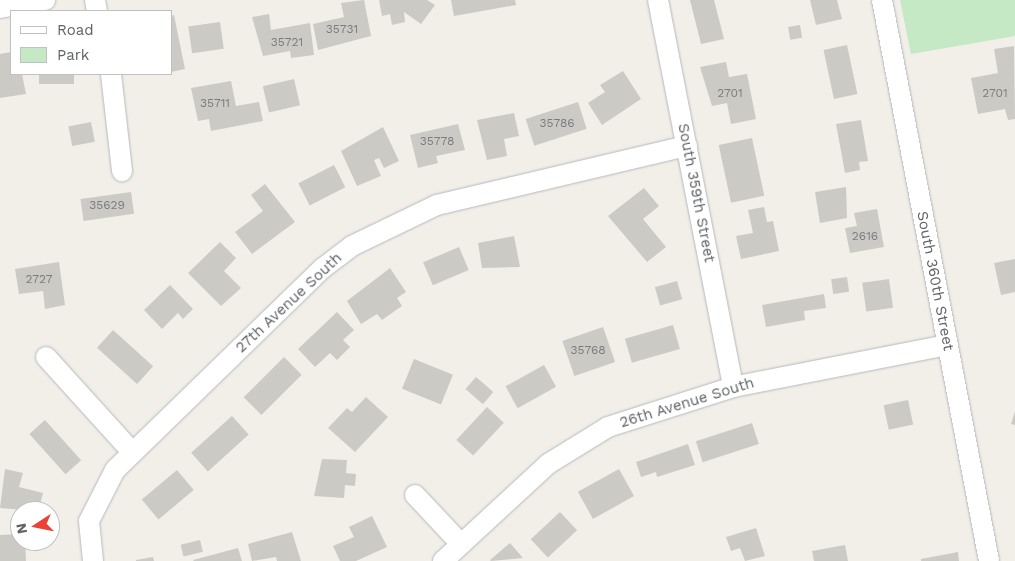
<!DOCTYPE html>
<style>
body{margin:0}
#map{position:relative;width:1015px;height:561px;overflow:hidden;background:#f1efe8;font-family:"Work Sans",sans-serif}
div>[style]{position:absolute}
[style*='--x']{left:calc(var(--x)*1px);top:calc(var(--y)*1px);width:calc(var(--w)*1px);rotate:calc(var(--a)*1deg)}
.green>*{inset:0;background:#c5e8c5}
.building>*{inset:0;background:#cccac5;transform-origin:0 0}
.roads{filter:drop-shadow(0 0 1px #b5b8bc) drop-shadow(0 0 1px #b5b8bc)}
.minor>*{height:20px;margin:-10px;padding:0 10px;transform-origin:10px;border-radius:10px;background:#fff}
span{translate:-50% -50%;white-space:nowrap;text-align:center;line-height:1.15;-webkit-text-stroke:4px #fff;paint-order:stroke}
.number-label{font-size:12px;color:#7a7d7f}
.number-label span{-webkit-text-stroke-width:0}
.street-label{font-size:15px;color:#5f6368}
.legend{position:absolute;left:10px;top:10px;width:162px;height:65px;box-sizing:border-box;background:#fff;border:1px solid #bfc1c3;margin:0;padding:6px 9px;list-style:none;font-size:15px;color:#5f6368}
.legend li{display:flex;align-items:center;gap:10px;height:25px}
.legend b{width:25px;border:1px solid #bfc1c3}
.north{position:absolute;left:10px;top:501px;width:50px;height:50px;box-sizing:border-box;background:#fff;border:1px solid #bfc1c3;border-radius:50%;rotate:259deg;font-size:14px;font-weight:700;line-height:20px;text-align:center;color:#5f6368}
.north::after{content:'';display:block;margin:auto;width:18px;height:22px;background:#ea4335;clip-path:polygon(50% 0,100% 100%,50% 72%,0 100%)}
</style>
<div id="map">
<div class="green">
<div style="clip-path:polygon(900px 0,1015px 0,1015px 36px,911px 54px)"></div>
</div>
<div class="building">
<div style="clip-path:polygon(364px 0,371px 36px,318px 50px,313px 24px,344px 17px,341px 3px)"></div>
<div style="clip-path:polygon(379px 0,427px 0,435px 5px,421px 24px,404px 12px,405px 22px,392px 25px,390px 14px,382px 16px)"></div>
<div style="clip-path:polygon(451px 0,515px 0,516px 5px,454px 16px)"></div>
<div style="clip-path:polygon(690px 0,714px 0,724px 39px,701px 44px)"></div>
<div style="clip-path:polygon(810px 0,837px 0,842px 19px,816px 25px)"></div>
<div style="clip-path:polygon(269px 14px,271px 30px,310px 23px,314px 55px,291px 58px,290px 51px,263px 56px,252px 17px)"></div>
<div style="clip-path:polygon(174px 15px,185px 69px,171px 72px,171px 16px)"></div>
<div style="left:220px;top:22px;width:27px;height:32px;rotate:82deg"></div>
<div style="left:800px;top:25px;width:13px;height:12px;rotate:81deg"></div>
<div style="left:847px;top:45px;width:50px;height:24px;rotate:78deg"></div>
<div style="clip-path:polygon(1014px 46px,1015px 119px,1008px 120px,1005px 109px,978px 114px,971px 78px,998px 73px,994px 49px)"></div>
<div style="clip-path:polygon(11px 52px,11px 74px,22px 74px,26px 94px,0 98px,0 54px)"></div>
<div style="clip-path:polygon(726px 62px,729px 77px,747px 74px,756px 119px,731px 124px,727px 103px,712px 106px,700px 67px)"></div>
<div style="clip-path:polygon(623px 71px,641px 99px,602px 125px,588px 103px,605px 92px,600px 85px)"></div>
<div style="left:39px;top:74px;width:35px;height:10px"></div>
<div style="left:294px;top:79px;width:27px;height:32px;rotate:77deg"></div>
<div style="clip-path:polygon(231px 81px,236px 106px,259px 102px,263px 121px,211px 131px,209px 119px,198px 121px,191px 88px)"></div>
<div style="left:578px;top:102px;width:28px;height:55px;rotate:72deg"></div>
<div style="clip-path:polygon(514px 113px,519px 136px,504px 139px,507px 156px,487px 160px,477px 120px)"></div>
<div style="clip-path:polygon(861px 120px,868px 161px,859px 162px,860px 170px,845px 173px,836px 124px)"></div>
<div style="left:91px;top:122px;width:20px;height:23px;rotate:79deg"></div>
<div style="clip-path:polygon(458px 124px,465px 150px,436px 156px,438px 163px,418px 168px,410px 135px)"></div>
<div style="clip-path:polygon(383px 127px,399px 161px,384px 168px,379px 158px,374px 160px,381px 176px,357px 186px,341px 151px)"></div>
<div style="left:752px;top:138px;width:59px;height:34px;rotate:78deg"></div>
<div style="left:334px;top:165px;width:25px;height:40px;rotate:63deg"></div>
<div style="clip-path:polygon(265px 184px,295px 222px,252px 254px,235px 232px,263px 211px,251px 195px)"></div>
<div style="clip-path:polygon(846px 187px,847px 218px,820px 223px,815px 192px)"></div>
<div style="clip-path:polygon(644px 188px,659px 206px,643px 219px,666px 247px,647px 262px,608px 216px)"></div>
<div style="left:131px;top:192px;width:22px;height:51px;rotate:82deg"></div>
<div style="clip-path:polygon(764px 207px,767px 222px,773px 221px,779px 251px,741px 259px,736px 236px,753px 233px,748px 210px)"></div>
<div style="clip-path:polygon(877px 209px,884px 247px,850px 253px,845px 228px,857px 226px,854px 213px)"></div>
<div style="clip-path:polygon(514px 236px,520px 267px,482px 268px,478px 243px)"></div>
<div style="clip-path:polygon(220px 242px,236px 258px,224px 271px,241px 288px,221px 306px,188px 273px)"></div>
<div style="left:459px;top:247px;width:25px;height:39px;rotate:67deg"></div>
<div style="clip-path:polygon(1015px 259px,1015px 292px,1001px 295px,994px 263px)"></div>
<div style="clip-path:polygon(59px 262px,65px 305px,45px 309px,43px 291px,19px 294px,15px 269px)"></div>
<div style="clip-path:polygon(390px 268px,406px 292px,397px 298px,402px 306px,382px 320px,377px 314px,361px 324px,347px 301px)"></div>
<div style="left:847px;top:277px;width:15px;height:16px;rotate:82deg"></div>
<div style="left:889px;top:279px;width:29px;height:27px;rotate:82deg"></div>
<div style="left:677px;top:281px;width:19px;height:23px;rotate:74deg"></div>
<div style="clip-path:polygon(170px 285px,193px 309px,183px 319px,178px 313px,162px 329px,144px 310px)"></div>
<div style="clip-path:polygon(824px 294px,826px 308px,804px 311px,805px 320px,766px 327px,762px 305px)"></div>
<div style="clip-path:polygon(337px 312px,354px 330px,343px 340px,350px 347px,337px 360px,330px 353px,315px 367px,298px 349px)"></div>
<div style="left:673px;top:325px;width:25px;height:50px;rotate:74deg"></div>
<div style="left:603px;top:327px;width:37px;height:43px;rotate:71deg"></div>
<div style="left:113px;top:330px;width:54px;height:24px;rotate:42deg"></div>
<div style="left:284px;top:357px;width:25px;height:57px;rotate:45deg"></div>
<div style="left:414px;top:359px;width:42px;height:32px;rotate:22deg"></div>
<div style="left:544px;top:365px;width:25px;height:44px;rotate:61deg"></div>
<div style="left:476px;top:377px;width:23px;height:16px;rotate:41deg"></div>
<div style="clip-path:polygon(366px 397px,388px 417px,355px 452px,328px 428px,347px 408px,352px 412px)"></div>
<div style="left:908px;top:400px;width:25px;height:25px;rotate:78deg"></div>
<div style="left:487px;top:407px;width:23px;height:45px;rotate:43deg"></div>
<div style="clip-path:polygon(1015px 411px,1015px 425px,1011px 424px)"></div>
<div style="left:232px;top:416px;width:25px;height:55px;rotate:48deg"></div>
<div style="left:45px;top:420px;width:54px;height:21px;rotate:48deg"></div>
<div style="left:752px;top:423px;width:22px;height:59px;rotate:72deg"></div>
<div style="clip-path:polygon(688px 444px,695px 465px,657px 477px,656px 472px,641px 477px,636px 462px)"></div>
<div style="clip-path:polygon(322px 459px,347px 460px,346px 473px,356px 474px,355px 486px,345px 485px,344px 498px,314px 496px)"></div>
<div style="clip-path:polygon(5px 469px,23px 473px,19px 487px,43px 493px,38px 511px,0 508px)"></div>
<div style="left:619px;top:469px;width:31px;height:47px;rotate:61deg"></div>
<div style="left:177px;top:470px;width:26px;height:46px;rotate:50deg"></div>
<div style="left:560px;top:512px;width:25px;height:40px;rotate:47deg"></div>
<div style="clip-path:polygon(372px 516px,387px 547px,356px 561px,340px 561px,333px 546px,354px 537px,349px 527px)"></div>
<div style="clip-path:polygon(756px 528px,765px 556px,745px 561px,740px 548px,731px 551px,726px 537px)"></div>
<div style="clip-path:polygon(292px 532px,301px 561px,277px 561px,276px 557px,252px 561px,248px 544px)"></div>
<div style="clip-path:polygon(20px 534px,20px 541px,25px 541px,26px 561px,0 561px,0 535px)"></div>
<div style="left:200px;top:540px;width:12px;height:20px;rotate:76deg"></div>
<div style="clip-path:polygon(510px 543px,523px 558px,491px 561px,490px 560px)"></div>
<div style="clip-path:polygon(845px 545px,848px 561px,814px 561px,812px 551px)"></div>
<div style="clip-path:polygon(238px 548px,242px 561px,194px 561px,193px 560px)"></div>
<div style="clip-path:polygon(958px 552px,959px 561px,921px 561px,921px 559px)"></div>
<div style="clip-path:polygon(153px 557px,154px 561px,136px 561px,136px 560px)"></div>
</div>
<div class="roads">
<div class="minor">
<div style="--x:95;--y:0;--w:11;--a:80"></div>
<div style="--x:658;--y:0;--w:394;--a:79"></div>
<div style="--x:882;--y:0;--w:571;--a:79.2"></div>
<div style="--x:0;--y:8;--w:46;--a:-10.1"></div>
<div style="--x:111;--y:74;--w:98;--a:83.5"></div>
<div style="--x:46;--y:357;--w:128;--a:47.8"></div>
<div style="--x:415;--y:495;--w:67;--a:46.8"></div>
<div style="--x:93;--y:561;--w:40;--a:-95.7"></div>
<div style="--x:89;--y:521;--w:57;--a:-63"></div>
<div style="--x:115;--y:470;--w:290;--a:-44.2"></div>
<div style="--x:323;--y:268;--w:36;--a:-37"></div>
<div style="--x:352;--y:246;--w:94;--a:-25.8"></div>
<div style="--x:437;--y:205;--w:257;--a:-13.3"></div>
<div style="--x:443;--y:561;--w:143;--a:-42.7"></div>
<div style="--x:548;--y:464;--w:70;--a:-31.7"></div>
<div style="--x:608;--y:427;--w:131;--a:-17.7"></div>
<div style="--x:733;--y:387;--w:218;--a:-11.1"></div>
</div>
</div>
<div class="number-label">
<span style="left:342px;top:30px">35731</span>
<span style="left:287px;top:43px">35721</span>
<span style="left:730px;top:94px">2701</span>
<span style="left:995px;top:94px">2701</span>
<span style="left:215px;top:104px">35711</span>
<span style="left:557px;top:124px">35786</span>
<span style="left:437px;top:142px">35778</span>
<span style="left:107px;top:206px">35629</span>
<span style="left:865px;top:237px">2616</span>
<span style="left:39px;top:280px">2727</span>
<span style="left:588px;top:351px">35768</span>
</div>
<div class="street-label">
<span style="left:696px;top:193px;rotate:79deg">South 359th Street</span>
<span style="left:935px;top:281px;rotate:79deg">South 360th Street</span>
<span style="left:289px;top:303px;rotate:-43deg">27th Avenue South</span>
<span style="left:687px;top:403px;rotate:-17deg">26th Avenue South</span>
</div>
<ul class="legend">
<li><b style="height:6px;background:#fff"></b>Road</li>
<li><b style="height:14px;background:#c5e8c5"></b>Park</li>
</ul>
<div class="north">N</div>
</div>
